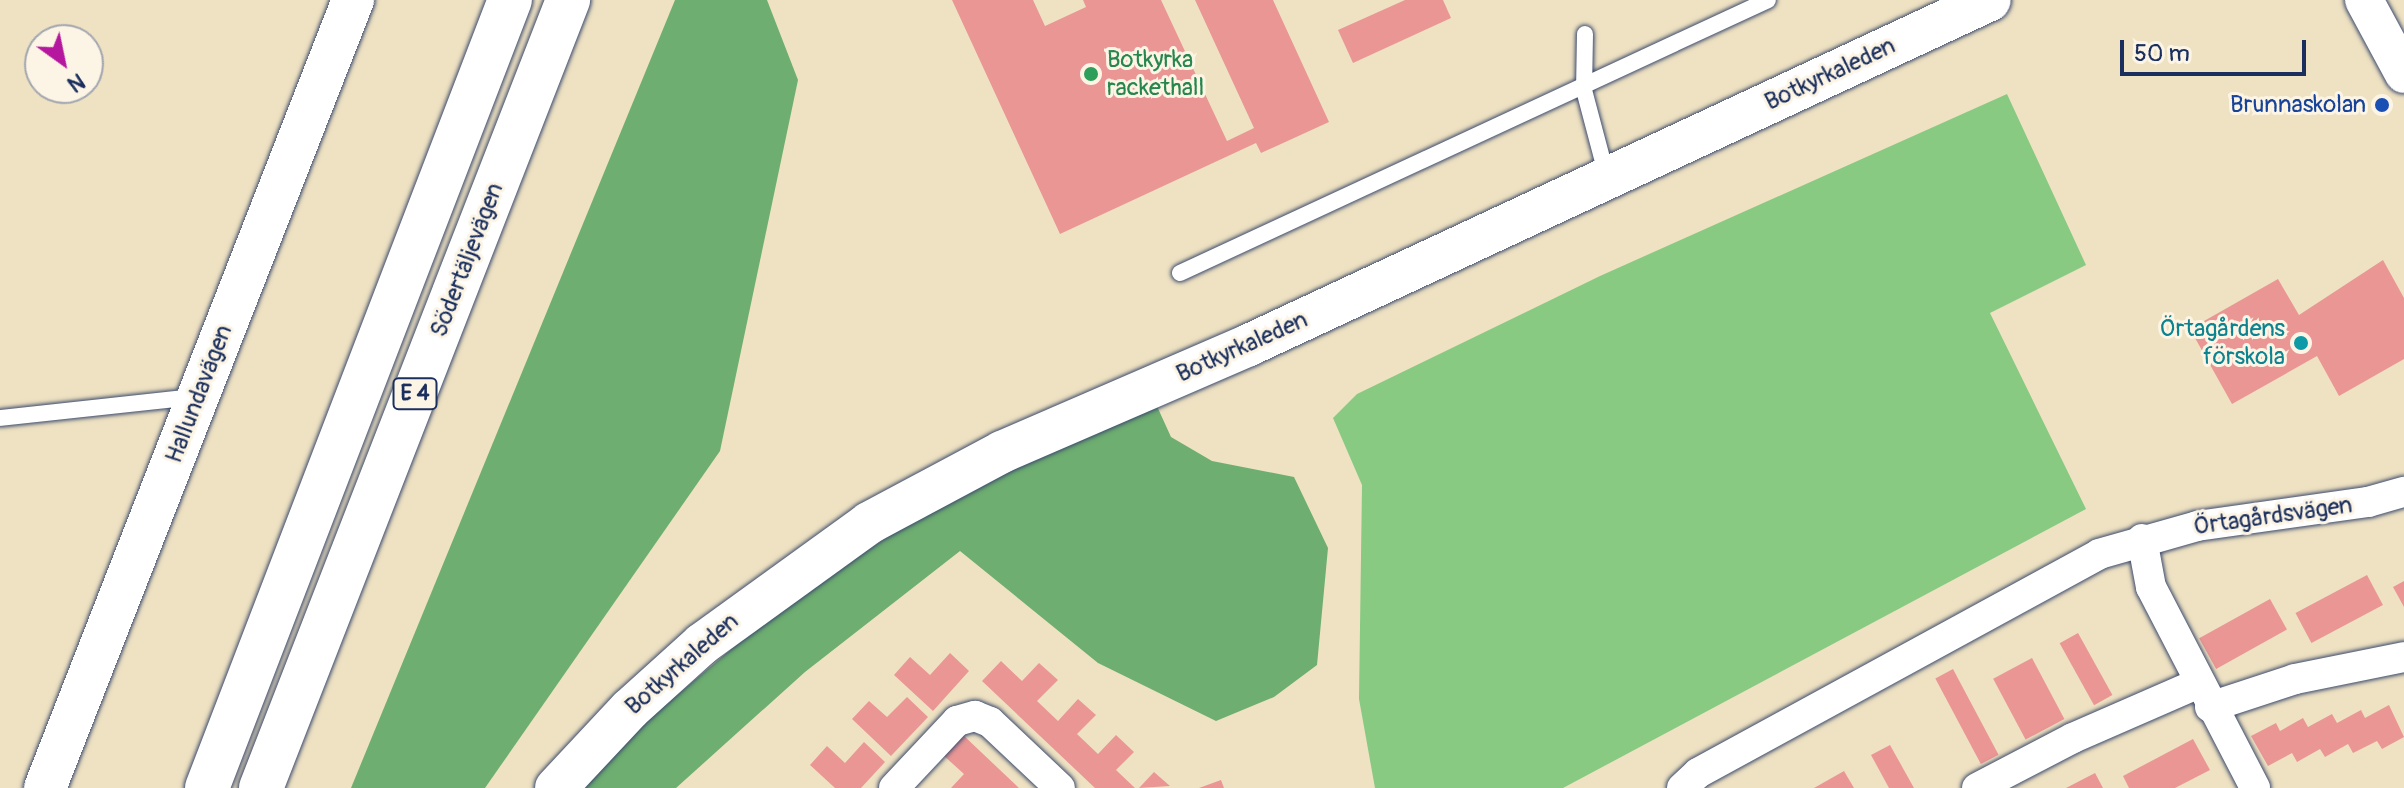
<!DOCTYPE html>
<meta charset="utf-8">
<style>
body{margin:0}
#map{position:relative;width:2404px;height:788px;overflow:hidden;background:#efe2c2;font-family:Pangolin,sans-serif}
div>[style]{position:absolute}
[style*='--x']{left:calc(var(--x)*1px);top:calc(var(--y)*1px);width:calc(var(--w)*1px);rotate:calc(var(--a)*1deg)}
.green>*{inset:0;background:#89ca82}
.forest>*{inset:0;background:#6eae70}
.building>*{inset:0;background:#ea9695;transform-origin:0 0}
.roads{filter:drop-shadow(0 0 2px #3b4a6d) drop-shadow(0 0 2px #3b4a6d)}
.service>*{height:16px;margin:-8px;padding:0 8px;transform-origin:8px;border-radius:8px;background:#fff}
.minor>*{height:30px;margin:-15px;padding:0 15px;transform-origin:15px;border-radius:15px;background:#fff}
.tertiary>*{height:38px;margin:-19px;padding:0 19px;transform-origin:19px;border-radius:19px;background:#fff}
.secondary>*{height:42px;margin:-21px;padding:0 21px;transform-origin:21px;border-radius:21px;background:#fff}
.motorway>*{height:44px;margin:-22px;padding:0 22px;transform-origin:22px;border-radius:22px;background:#fff}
.dots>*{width:22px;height:22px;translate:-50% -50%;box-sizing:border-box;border:4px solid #fcf5e5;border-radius:50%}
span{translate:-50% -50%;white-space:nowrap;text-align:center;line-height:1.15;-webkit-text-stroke:6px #fcf5e5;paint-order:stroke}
.shield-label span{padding:2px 6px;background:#fcf5e5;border:2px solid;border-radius:6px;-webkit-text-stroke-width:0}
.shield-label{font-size:22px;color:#1b2f5e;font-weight:700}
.leisure-label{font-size:24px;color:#27864d}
.left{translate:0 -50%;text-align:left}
.street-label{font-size:24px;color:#1b2f5e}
.transit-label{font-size:24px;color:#164399}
.right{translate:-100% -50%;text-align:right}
.culture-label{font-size:24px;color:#0d838f}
.north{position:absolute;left:24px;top:24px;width:80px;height:80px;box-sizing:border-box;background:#fcf5e5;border:2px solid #a2a6af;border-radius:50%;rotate:147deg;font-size:22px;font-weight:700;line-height:32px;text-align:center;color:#1b2f5e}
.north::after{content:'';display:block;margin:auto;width:28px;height:36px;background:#b5179e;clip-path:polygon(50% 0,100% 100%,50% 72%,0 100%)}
.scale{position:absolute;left:2120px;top:40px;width:186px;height:36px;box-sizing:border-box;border:4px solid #1b2f5e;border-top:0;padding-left:10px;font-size:24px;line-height:28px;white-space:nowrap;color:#1b2f5e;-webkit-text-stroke:6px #fcf5e5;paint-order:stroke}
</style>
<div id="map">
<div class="green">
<div style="clip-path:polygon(2007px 94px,2086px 265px,1990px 313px,2086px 509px,1563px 788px,1375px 788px,1359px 699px,1362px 485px,1333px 418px,1357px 394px,1600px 276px)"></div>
</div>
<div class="forest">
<div style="clip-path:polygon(675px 0,767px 0,798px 80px,720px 451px,485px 788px,351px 788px)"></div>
<div style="clip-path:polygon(1156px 404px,1171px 437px,1212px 461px,1294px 477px,1328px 548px,1317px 665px,1274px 697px,1216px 721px,1098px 663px,960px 551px,805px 672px,676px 788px,585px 788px,644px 723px,781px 607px,947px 498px)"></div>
</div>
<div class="building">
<div style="clip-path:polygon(952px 0,1033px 0,1045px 26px,1086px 7px,1083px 0,1161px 0,1227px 141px,1254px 128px,1195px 0,1273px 0,1329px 122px,1261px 153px,1256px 143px,1060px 234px)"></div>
<div style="clip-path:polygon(1405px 0,1443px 0,1451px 18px,1353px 63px,1338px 30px)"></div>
<div style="clip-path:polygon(2383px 260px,2404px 298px,2404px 359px,2339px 396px,2317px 356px,2232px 404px,2190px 329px,2278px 279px,2299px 315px)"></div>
<div style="left:2367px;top:575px;width:34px;height:81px;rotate:62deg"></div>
<div style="clip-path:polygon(2404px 581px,2404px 607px,2393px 587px)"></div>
<div style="left:2270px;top:599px;width:35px;height:81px;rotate:61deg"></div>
<div style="left:2078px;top:633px;width:71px;height:21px;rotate:61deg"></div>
<div style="clip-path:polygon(950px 653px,969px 671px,933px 711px,894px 675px,910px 657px,930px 675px)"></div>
<div style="left:2032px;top:658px;width:69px;height:44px;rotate:62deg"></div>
<div style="clip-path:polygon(1001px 661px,1022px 681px,1039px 663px,1058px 680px,1037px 701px,1058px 721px,1078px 699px,1096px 715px,1077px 734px,1098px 754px,1116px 735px,1134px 752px,1116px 770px,1135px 788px,1095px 788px,982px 681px)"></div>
<div style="left:1953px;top:669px;width:97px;height:20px;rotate:62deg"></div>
<div style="clip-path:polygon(907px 697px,928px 717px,891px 756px,852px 719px,869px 701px,887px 717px)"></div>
<div style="clip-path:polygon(2389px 705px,2404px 737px,2382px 749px,2377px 741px,2353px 753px,2348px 744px,2325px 757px,2320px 749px,2297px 762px,2292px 753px,2268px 766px,2251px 736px,2276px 723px,2280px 731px,2303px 718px,2308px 727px,2332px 714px,2337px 723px,2361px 710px,2365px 718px)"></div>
<div style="clip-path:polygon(962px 734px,1019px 788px,951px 788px,964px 774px,943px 755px)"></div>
<div style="clip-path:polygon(2193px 739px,2210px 770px,2175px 788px,2129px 788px,2123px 776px)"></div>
<div style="clip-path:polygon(864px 742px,885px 762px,861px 788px,835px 788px,810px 765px,827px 746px,845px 763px)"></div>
<div style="clip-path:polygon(1890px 745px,1914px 788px,1889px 788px,1871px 755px)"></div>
<div style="clip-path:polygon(1844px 771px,1854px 788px,1814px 788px)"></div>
<div style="clip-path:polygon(1154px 772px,1170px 786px,1139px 788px)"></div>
<div style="clip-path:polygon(2095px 773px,2103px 788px,2066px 788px)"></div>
<div style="clip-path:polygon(1221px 780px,1224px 788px,1199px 788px)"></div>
</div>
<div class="roads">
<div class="service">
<div style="--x:1585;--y:34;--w:56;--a:91"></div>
<div style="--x:1584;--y:90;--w:90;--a:75.2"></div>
<div style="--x:1180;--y:273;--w:648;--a:-24.9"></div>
<div style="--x:0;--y:418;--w:194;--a:-6.2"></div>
</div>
<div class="minor">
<div style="--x:2142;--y:539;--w:49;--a:79.4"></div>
<div style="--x:2151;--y:587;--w:226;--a:62.6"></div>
<div style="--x:2210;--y:707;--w:89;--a:-18.2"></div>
<div style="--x:2295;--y:679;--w:111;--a:-11.4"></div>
<div style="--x:894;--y:788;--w:92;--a:-46.8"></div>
<div style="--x:957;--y:721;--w:19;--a:-16"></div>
<div style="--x:975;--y:716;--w:16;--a:22"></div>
<div style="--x:990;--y:722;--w:96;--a:43.3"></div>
<div style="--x:1682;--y:788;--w:22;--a:-43"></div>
<div style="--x:1698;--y:773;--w:457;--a:-28.6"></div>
<div style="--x:2099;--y:554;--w:102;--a:-15.9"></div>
<div style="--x:2197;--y:526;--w:173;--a:-8"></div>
<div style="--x:2368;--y:502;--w:37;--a:-16"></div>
<div style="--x:1977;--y:788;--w:108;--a:-27.5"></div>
<div style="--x:2073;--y:738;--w:137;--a:-23.6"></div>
</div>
<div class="tertiary">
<div style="--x:2364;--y:0;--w:84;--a:61.6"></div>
</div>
<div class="secondary">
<div style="--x:45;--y:788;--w:846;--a:-68.65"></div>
<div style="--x:556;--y:788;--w:108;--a:-46.9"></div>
<div style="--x:630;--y:709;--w:97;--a:-42.1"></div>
<div style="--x:702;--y:644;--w:206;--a:-35.9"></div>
<div style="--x:869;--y:523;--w:151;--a:-28.1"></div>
<div style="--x:1002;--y:452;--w:269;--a:-23.4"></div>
<div style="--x:1249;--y:345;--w:817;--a:-24.97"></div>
</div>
<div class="motorway">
<div style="--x:207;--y:788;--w:844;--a:-68.97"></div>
<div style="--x:261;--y:788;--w:846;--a:-68.71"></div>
</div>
</div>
<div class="dots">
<div style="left:1091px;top:74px;background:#2e9e5b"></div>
<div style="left:2382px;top:105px;background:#1a4fb4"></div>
<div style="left:2301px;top:343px;background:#0f9aa8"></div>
</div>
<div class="shield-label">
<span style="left:415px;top:394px">E 4</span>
</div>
<div class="leisure-label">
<span class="left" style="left:1107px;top:74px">Botkyrka<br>rackethall</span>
</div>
<div class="street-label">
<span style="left:1830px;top:74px;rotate:-25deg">Botkyrkaleden</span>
<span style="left:467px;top:260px;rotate:-69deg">Södertäljevägen</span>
<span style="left:1242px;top:347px;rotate:-24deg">Botkyrkaleden</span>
<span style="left:199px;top:394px;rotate:-69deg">Hallundavägen</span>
<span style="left:2273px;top:516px;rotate:-8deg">Örtagårdsvägen</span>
<span style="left:682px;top:664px;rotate:-41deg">Botkyrkaleden</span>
</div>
<div class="transit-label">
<span class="right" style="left:2366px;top:105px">Brunnaskolan</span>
</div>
<div class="culture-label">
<span class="right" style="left:2285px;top:343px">Örtagårdens<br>förskola</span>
</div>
<div class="north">N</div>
<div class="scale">50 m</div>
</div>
